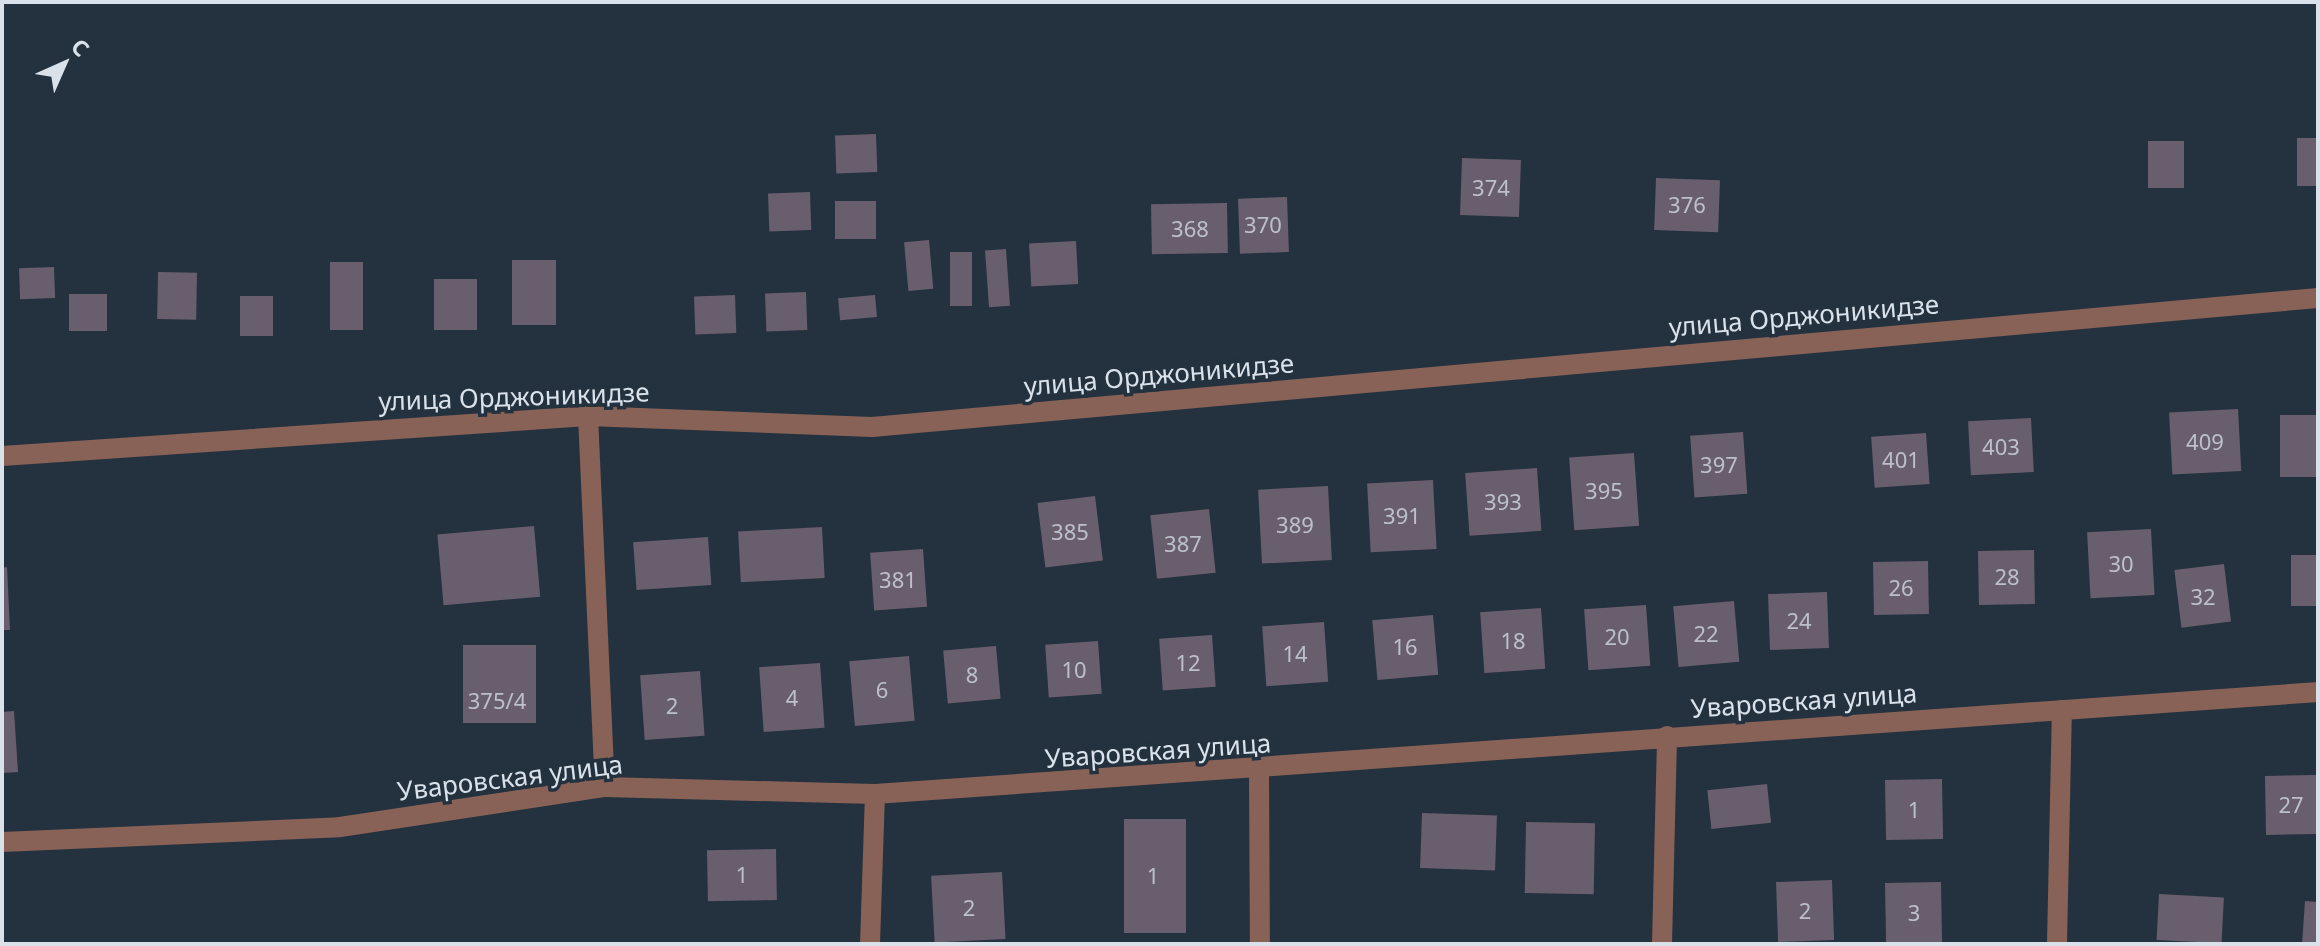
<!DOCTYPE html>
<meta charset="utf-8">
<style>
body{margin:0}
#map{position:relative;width:2320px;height:946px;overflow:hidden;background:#24313e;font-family:"Noto Sans",sans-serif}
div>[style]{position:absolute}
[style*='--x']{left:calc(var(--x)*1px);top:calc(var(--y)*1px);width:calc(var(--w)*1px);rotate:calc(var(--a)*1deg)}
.building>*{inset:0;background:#695e6e;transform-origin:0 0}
.minor>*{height:20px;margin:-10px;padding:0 10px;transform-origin:10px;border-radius:10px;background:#886257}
span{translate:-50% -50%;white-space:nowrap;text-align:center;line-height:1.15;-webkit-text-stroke:7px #24313e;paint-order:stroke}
.number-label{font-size:22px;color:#bdc0cb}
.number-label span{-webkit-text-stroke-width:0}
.street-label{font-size:26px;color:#d9e1ea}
.frame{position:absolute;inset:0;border:4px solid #d9e1ea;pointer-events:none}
.north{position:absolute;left:24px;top:24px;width:80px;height:80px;-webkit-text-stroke:6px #24313e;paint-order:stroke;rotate:45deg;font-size:22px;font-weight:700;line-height:32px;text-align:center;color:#d9e1ea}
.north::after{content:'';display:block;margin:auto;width:28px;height:36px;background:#d9e1ea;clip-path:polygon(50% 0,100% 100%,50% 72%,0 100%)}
</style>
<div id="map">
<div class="building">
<div style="left:876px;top:134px;width:38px;height:41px;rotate:88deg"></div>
<div style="left:2297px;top:138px;width:21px;height:48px"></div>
<div style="left:2148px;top:141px;width:36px;height:47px"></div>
<div style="left:1462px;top:158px;width:59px;height:57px;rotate:2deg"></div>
<div style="left:1656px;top:178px;width:64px;height:52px;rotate:2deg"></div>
<div style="left:810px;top:192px;width:38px;height:42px;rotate:88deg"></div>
<div style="left:1287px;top:197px;width:55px;height:49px;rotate:88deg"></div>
<div style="left:835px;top:201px;width:41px;height:38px"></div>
<div style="left:1227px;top:203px;width:50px;height:76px;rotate:89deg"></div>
<div style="left:929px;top:240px;width:49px;height:25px;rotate:85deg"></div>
<div style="left:1076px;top:241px;width:43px;height:47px;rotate:87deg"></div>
<div style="left:1006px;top:249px;width:57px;height:21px;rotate:86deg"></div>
<div style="left:950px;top:252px;width:22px;height:54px"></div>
<div style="left:512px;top:260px;width:44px;height:65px"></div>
<div style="left:330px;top:262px;width:33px;height:68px"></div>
<div style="left:54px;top:267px;width:31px;height:35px;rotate:88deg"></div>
<div style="left:158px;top:272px;width:39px;height:47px;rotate:1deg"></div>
<div style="left:434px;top:279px;width:43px;height:51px"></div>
<div style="left:806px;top:292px;width:38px;height:41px;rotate:88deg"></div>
<div style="left:69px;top:294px;width:38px;height:37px"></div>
<div style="left:735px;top:295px;width:38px;height:41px;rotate:88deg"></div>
<div style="left:875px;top:295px;width:22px;height:37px;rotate:85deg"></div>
<div style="left:240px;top:296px;width:33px;height:40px"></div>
<div style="left:2238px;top:409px;width:62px;height:69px;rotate:87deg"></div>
<div style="left:2318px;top:415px;width:62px;height:38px;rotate:90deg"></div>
<div style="left:2031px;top:418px;width:54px;height:63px;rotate:87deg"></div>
<div style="left:1743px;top:432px;width:62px;height:53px;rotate:86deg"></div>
<div style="left:1926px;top:433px;width:51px;height:55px;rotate:86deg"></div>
<div style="left:1634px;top:453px;width:73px;height:65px;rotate:86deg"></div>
<div style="left:1537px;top:468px;width:63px;height:72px;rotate:86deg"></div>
<div style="left:1433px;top:480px;width:69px;height:66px;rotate:87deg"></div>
<div style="left:1328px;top:486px;width:74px;height:70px;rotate:87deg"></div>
<div style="left:1095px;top:496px;width:65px;height:58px;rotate:83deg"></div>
<div style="left:1209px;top:509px;width:64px;height:59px;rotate:84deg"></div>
<div style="left:534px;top:526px;width:71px;height:97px;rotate:85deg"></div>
<div style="left:822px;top:527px;width:51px;height:84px;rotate:87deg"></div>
<div style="left:2151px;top:529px;width:66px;height:64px;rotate:87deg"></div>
<div style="left:708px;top:537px;width:48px;height:75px;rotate:86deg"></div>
<div style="left:923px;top:549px;width:58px;height:53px;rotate:86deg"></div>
<div style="left:2034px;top:550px;width:54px;height:56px;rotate:89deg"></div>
<div style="left:2318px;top:555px;width:51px;height:27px;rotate:90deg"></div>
<div style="left:1928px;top:561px;width:53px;height:55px;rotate:89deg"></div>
<div style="left:2224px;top:564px;width:58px;height:50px;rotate:83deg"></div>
<div style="clip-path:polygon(7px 567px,10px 630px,2px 630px,2px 568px)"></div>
<div style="left:1827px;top:592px;width:56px;height:59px;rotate:88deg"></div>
<div style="left:1734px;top:601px;width:61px;height:61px;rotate:85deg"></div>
<div style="left:1646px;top:605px;width:61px;height:62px;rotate:86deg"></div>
<div style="left:1541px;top:608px;width:61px;height:61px;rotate:86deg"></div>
<div style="left:1433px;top:615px;width:60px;height:61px;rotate:85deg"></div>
<div style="left:1324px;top:622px;width:60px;height:62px;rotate:86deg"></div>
<div style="left:1212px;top:635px;width:52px;height:53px;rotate:86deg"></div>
<div style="left:1098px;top:641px;width:53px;height:53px;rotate:86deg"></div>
<div style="left:463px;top:645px;width:73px;height:78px"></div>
<div style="left:996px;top:646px;width:53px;height:53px;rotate:85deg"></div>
<div style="left:909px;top:656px;width:65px;height:60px;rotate:85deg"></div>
<div style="left:820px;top:663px;width:65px;height:61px;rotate:86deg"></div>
<div style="left:700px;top:671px;width:65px;height:60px;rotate:86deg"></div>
<div style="clip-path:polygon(14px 711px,18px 772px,2px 773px,2px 712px)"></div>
<div style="left:2316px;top:775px;width:59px;height:51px;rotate:89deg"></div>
<div style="left:1942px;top:779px;width:60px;height:57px;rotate:89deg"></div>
<div style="left:1767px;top:784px;width:39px;height:60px;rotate:84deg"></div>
<div style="left:1422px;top:813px;width:75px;height:55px;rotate:2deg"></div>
<div style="left:1124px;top:819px;width:62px;height:114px"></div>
<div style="left:1526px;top:822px;width:69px;height:71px;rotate:1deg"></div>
<div style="left:776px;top:849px;width:51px;height:69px;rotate:89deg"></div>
<div style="left:1002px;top:872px;width:67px;height:71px;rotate:87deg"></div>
<div style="left:1832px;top:880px;width:60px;height:56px;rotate:88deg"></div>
<div style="left:1941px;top:882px;width:60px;height:56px;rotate:89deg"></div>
<div style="left:2159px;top:894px;width:65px;height:46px;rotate:3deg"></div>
<div style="clip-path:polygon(2305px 901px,2318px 902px,2318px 944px,2302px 944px)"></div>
</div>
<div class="minor">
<div style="--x:588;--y:416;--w:371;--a:87.4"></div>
<div style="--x:2;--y:456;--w:587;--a:-3.9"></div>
<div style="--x:588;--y:416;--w:284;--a:2.2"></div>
<div style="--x:872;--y:427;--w:1452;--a:-5.1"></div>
<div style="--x:1259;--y:772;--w:172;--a:89.7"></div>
<div style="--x:2;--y:842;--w:338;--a:-2.5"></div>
<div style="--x:340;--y:827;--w:268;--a:-8.6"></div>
<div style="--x:605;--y:787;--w:270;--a:1.5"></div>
<div style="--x:875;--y:794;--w:1447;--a:-4.04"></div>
<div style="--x:870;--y:944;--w:150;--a:-88.1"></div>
<div style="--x:1662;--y:944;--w:208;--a:-88.6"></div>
<div style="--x:2057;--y:944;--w:234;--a:-88.8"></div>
</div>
<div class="number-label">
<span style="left:1491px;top:188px">374</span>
<span style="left:1687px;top:205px">376</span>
<span style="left:1263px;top:225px">370</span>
<span style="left:1190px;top:229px">368</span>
<span style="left:2205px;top:442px">409</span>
<span style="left:2001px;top:447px">403</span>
<span style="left:1901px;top:460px">401</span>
<span style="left:1719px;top:465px">397</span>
<span style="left:1604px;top:491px">395</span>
<span style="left:1503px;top:502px">393</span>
<span style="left:1402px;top:516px">391</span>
<span style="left:1295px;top:525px">389</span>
<span style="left:1070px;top:532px">385</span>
<span style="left:1183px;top:544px">387</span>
<span style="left:2121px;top:564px">30</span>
<span style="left:2007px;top:577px">28</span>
<span style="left:898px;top:580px">381</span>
<span style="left:1901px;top:588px">26</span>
<span style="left:2203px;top:597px">32</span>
<span style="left:1799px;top:621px">24</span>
<span style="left:1706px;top:634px">22</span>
<span style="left:1617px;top:637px">20</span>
<span style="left:1513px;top:641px">18</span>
<span style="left:1405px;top:647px">16</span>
<span style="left:1295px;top:654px">14</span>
<span style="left:1188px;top:663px">12</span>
<span style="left:1074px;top:670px">10</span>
<span style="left:972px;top:675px">8</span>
<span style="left:882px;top:690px">6</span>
<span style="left:792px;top:698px">4</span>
<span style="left:497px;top:701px">375/4</span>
<span style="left:672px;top:706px">2</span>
<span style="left:2291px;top:805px">27</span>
<span style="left:1914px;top:810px">1</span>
<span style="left:742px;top:875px">1</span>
<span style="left:1153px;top:876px">1</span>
<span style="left:969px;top:908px">2</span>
<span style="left:1805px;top:911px">2</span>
<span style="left:1914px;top:913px">3</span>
</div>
<div class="street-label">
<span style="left:1804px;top:316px;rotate:-5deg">улица Орджоникидзе</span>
<span style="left:1159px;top:375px;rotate:-5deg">улица Орджоникидзе</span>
<span style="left:514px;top:397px;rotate:-2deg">улица Орджоникидзе</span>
<span style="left:1804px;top:701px;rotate:-4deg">Уваровская улица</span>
<span style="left:1158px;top:751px;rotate:-4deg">Уваровская улица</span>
<span style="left:510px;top:778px;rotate:-7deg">Уваровская улица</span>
</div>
<div class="frame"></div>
<div class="north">С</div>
</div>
